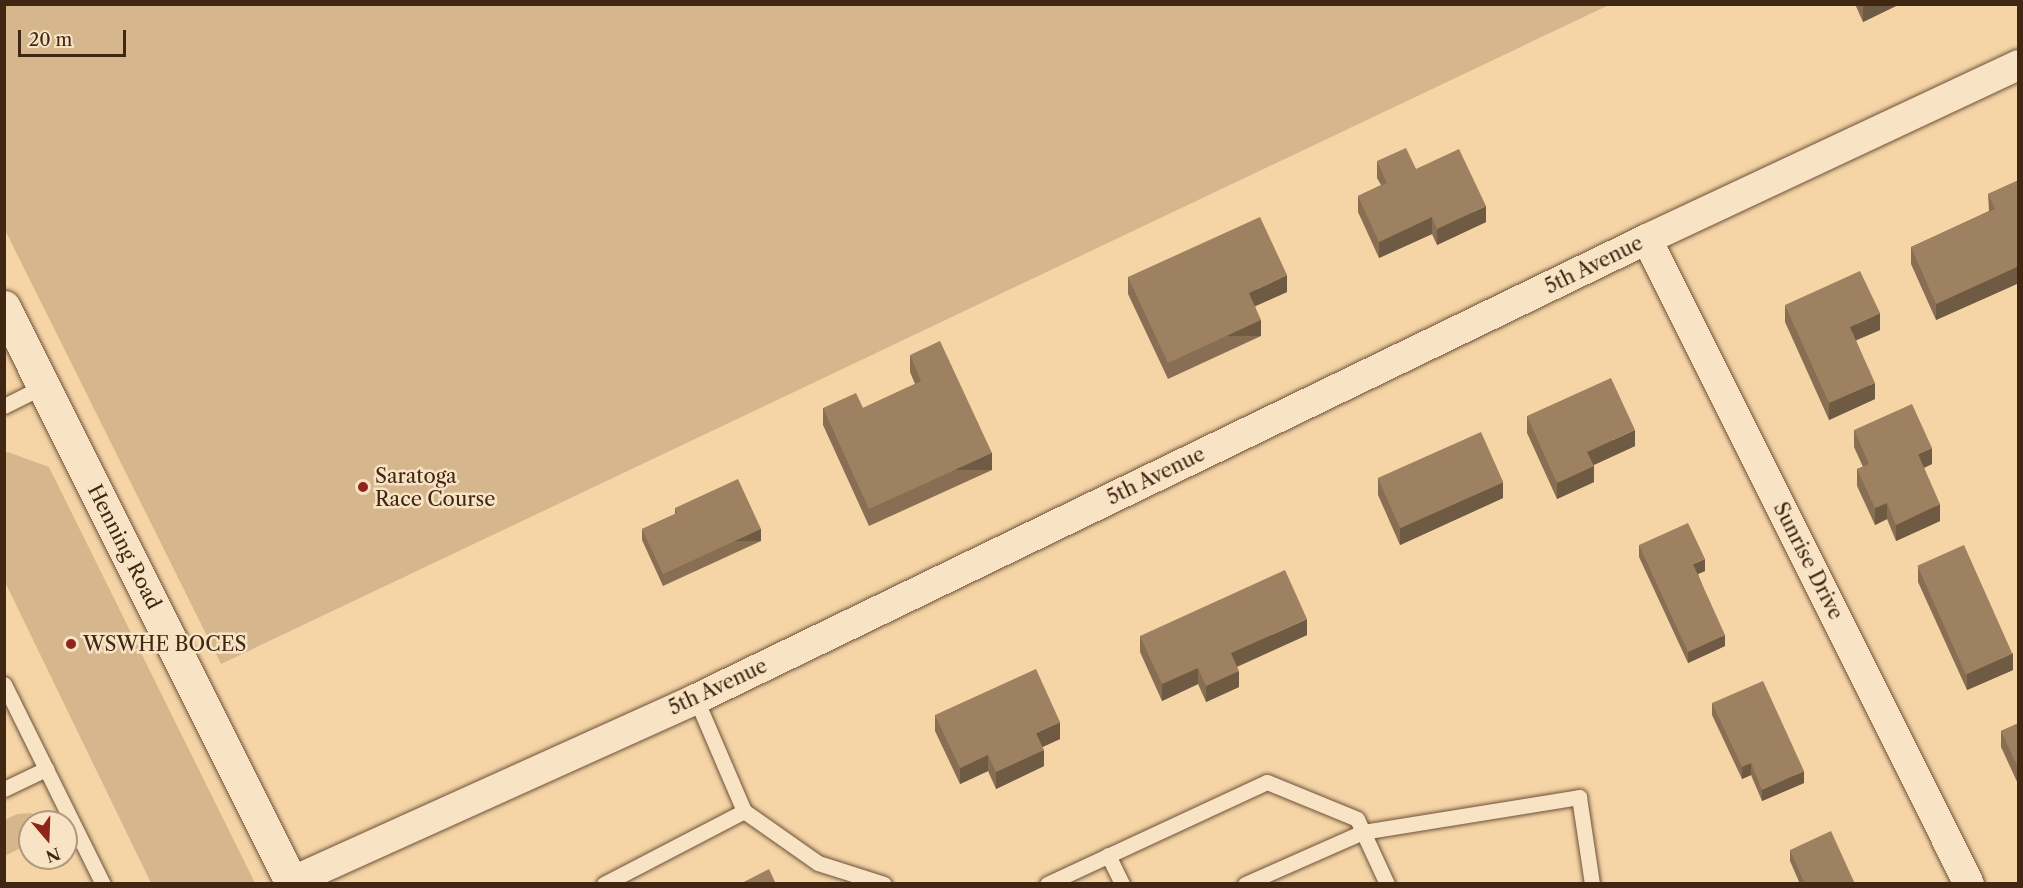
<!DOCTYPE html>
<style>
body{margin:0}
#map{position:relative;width:2023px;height:888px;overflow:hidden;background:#f5d4a6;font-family:"Libre Caslon Text",serif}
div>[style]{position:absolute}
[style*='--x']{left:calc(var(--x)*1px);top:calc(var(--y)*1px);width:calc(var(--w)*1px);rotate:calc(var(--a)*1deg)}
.green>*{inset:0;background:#d6b78d}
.roads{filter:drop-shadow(0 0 2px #6d5238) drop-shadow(0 0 2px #6d5238)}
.lane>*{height:15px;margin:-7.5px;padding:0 7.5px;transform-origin:7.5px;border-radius:7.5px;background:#f8e3c5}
.street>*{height:30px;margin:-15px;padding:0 15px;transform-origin:15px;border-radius:15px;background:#f8e3c5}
.secondary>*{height:33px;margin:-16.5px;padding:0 16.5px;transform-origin:16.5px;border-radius:16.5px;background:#f8e3c5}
.wall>*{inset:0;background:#886f53}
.shaded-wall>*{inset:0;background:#6f5a43;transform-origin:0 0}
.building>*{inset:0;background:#9e8160;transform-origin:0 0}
.dots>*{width:16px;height:16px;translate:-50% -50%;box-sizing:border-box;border:3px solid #f8e3c5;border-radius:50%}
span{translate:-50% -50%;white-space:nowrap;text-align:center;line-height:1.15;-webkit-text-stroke:5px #f8e3c5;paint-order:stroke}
.street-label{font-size:20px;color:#402714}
.poi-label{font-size:20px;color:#402714}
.left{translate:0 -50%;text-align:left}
.frame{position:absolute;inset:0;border:6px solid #402714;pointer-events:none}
.north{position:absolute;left:18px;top:810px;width:60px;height:60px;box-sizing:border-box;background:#f8e3c5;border:2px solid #ae987e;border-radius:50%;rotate:161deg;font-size:16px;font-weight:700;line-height:24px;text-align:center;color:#402714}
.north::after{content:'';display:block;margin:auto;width:21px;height:27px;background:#8f2418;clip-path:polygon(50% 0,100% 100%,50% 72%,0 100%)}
.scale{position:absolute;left:18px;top:30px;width:108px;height:27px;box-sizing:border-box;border:3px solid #402714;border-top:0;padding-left:8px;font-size:18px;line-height:21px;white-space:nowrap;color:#402714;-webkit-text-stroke:4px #f8e3c5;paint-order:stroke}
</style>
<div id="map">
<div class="green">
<div style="clip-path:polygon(5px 4px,1609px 4px,1609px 5px,221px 664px,5px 230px)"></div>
<div style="clip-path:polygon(8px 452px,49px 467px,255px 883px,151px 883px,5px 582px,4px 454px)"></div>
<div style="clip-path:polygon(31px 813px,51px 822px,30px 822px,30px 843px,5px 856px,5px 820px,17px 814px)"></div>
</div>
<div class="roads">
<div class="lane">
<div style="--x:4;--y:406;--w:45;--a:-26.6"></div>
<div style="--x:4;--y:684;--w:223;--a:63.7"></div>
<div style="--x:696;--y:699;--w:122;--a:66.8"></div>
<div style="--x:744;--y:811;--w:90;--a:35.1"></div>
<div style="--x:818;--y:863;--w:69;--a:17.7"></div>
<div style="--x:4;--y:789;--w:47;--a:-25.5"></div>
<div style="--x:1108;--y:855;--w:32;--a:64"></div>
<div style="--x:604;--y:884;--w:158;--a:-27.5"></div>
<div style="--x:1047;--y:884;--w:242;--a:-24.9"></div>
<div style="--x:1267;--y:782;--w:97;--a:22.3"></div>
<div style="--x:1357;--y:819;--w:72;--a:65.2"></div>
<div style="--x:1245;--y:884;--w:129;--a:-23.8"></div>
<div style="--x:1363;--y:832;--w:219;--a:-9.2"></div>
<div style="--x:1579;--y:797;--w:88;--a:81.5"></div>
</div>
<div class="street">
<div style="--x:1647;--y:239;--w:721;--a:63.47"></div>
<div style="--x:291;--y:882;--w:444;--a:-24.3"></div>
<div style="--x:696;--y:699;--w:1056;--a:-25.81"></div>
<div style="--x:1647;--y:239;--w:410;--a:-25.1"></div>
</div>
<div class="secondary">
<div style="--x:4;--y:307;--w:645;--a:63.47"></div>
</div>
</div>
<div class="wall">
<div style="clip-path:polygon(1855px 4px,1900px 4px,1863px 22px)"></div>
<div style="clip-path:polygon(1377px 161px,1416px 169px,1486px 222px,1437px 245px,1432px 234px,1379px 258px,1358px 212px,1358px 196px,1381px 185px,1377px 178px)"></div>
<div style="clip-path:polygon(2019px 180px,2019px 283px,1936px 320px,1911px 264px,1911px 247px,1989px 211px,1988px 194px)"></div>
<div style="clip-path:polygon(1128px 277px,1287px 292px,1255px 306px,1261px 336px,1168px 379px,1128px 294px)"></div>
<div style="clip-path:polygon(1785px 305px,1880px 330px,1856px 340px,1875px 399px,1829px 420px,1785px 322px)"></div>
<div style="clip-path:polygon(910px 355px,992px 470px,869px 526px,823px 425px,823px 408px,863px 408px,915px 384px,910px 372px)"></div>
<div style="clip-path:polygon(1527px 416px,1635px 446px,1594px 465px,1594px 482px,1557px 499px,1527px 433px)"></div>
<div style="clip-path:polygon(1854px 430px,1932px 464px,1924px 468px,1940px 521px,1896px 541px,1887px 519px,1875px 525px,1857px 486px,1857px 469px,1863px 467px,1854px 447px)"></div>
<div style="clip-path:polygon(1378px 478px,1503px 498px,1400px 545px,1378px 495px)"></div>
<div style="clip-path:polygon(675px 508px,761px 541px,663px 586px,642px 540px,642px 529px,675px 514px)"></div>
<div style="clip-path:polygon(1639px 545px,1705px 571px,1698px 574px,1725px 646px,1688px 663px,1639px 557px)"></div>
<div style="clip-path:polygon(1918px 566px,2013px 670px,1967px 690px,1918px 582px)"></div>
<div style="clip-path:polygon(1307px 635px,1237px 667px,1239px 687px,1206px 702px,1198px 684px,1162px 701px,1140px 652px,1140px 636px)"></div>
<div style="clip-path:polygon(1712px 703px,1804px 783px,1762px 801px,1751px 775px,1742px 779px,1712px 715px)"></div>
<div style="clip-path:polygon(935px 715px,1060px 739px,1042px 747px,1044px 766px,996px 789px,988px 771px,960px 784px,935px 731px)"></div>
<div style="clip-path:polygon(2019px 723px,2019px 786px,2001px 747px,2001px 731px)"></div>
<div style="clip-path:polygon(1790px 850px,1855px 884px,1800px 884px,1790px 861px)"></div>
</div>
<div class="shaded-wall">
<div style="clip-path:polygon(1865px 4px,1900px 4px,1863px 22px,1863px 5px)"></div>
<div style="clip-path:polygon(1486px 206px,1486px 222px,1437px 245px,1437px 229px)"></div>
<div style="clip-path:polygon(1432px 217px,1432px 234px,1379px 258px,1379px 242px)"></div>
<div style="clip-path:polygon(2019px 266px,2019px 283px,1936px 320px,1936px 304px)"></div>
<div style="clip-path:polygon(1287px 275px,1287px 292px,1249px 309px,1249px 293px)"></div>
<div style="clip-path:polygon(1880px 313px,1880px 330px,1850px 343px,1850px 327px)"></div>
<div style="left:1261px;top:320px;width:16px;height:102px;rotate:90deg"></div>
<div style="clip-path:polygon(1875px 383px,1875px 399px,1829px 420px,1829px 403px)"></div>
<div style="clip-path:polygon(1635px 430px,1635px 446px,1587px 468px,1587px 452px)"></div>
<div style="clip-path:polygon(1932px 448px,1932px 464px,1918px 470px,1918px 454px)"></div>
<div style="left:992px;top:453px;width:17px;height:135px;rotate:90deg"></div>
<div style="clip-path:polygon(1594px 466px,1594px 482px,1557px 499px,1557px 483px)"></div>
<div style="clip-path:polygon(1503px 482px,1503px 498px,1400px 545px,1400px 528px)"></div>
<div style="clip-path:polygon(1887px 503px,1887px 519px,1875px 525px,1875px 508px)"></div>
<div style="clip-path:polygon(1940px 504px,1940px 521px,1896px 541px,1896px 525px)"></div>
<div style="left:761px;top:529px;width:12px;height:108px;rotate:90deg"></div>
<div style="clip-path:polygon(1705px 559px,1705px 571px,1693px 576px,1693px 564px)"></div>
<div style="clip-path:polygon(1307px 619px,1307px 635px,1231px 669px,1231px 653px)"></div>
<div style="clip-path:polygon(1725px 635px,1725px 646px,1688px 663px,1688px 652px)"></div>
<div style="clip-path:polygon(2013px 653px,2013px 670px,1967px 690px,1967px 674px)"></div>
<div style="clip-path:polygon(1198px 668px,1198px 684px,1162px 701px,1162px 684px)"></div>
<div style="clip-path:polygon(1239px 671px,1239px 687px,1206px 702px,1206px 686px)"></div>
<div style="clip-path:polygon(1060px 722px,1060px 739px,1036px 750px,1036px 733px)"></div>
<div style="clip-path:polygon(1044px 750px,1044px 766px,996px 789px,996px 772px)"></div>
<div style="clip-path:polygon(988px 755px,988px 771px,960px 784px,960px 768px)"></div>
<div style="clip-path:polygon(1751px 763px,1751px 775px,1742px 779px,1742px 767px)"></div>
<div style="clip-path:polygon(1804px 771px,1804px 783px,1762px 801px,1762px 790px)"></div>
</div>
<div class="building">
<div style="clip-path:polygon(1406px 148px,1416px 169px,1459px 149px,1486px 206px,1437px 229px,1432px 217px,1379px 242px,1358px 196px,1387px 183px,1377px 161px)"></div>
<div style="clip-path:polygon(2019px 180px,2019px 266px,1936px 304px,1911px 247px,1995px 209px,1988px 194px)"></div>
<div style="clip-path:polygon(1260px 217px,1287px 275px,1249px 293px,1261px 320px,1168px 363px,1128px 277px)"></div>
<div style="clip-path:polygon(1860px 271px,1880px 313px,1850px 327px,1875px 383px,1829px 403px,1785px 305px)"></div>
<div style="clip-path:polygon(940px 341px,992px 453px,869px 509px,823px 408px,856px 393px,863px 408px,921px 381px,910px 355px)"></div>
<div style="clip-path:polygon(1611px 378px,1635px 430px,1587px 452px,1594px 466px,1557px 483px,1527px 416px)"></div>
<div style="clip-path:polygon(1912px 404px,1932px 448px,1918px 454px,1940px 504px,1896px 525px,1887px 503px,1875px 508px,1857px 469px,1869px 464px,1854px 430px)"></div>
<div style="left:1481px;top:432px;width:55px;height:113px;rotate:66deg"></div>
<div style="clip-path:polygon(738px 479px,761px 529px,663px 574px,642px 529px,677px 513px,675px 508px)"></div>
<div style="clip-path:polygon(1688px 523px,1705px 559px,1693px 564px,1725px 635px,1688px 652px,1639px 545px)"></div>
<div style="left:1964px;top:545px;width:119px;height:51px;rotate:66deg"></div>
<div style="clip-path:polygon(1285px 570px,1307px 619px,1231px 653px,1239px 671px,1206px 686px,1198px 668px,1162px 684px,1140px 636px)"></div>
<div style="clip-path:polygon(1036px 669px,1060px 722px,1036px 733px,1044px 750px,996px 772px,988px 755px,960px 768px,935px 715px)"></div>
<div style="clip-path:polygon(1763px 681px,1804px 771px,1762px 790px,1751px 763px,1742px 767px,1712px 703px)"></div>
<div style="clip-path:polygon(2019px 723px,2019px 770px,2001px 731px)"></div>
<div style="clip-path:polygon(1831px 831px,1855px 884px,1805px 884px,1790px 850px)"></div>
<div style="clip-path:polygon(769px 869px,776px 884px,740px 884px)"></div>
</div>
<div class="dots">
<div style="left:363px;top:487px;background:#8f2418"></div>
<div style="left:71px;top:644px;background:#8f2418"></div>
</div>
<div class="street-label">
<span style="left:1594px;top:265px;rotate:-26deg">5th Avenue</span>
<span style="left:1156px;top:476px;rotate:-26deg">5th Avenue</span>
<span style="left:124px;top:547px;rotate:63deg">Henning Road</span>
<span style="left:1808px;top:561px;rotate:63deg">Sunrise Drive</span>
<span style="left:718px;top:687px;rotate:-25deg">5th Avenue</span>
</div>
<div class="poi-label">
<span class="left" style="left:375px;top:488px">Saratoga<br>Race Course</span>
<span class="left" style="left:83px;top:644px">WSWHE BOCES</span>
</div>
<div class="frame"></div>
<div class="north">N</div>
<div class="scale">20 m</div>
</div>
